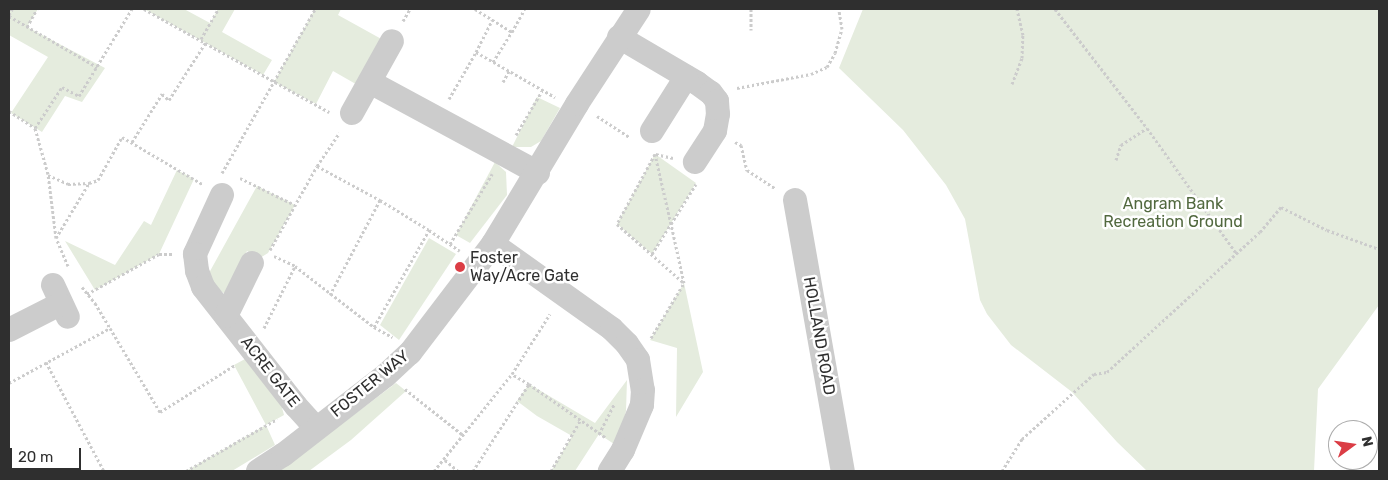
<!DOCTYPE html>
<style>
body{margin:0}
#map{position:relative;width:1388px;height:480px;overflow:hidden;background:#fff;font-family:Rubik,sans-serif}
div>[style]{position:absolute}
[style*='--x']{left:calc(var(--x)*1px);top:calc(var(--y)*1px);width:calc(var(--w)*1px);rotate:calc(var(--a)*1deg)}
.green>*{inset:0;background:#e5ecde}
.path>*{height:3px;margin-top:-1.5px;transform-origin:0;background:repeating-linear-gradient(90deg,#ccc 0 2.5px,transparent 0 5px)}
.street>*{height:24px;margin:-12px;padding:0 12px;transform-origin:12px;border-radius:12px;background:#ccc}
.dots>*{width:14px;height:14px;translate:-50% -50%;box-sizing:border-box;border:2px solid #fff;border-radius:50%}
span{translate:-50% -50%;white-space:nowrap;text-align:center;line-height:1.15;-webkit-text-stroke:5px #fff;paint-order:stroke}
.park-label{font-size:16px;color:#52693f}
.poi-label{font-size:16px;color:#2f2f2f}
.left{translate:0 -50%;text-align:left}
.street-label{font-size:16px;color:#2f2f2f}
.frame{position:absolute;inset:0;border:10px solid #2f2f2f;pointer-events:none}
.north{position:absolute;left:1328px;top:420px;width:50px;height:50px;box-sizing:border-box;background:#fff;border:1px solid #acacac;border-radius:50%;rotate:76deg;font-size:14px;font-weight:700;line-height:20px;text-align:center;color:#2f2f2f}
.north::after{content:'';display:block;margin:auto;width:18px;height:22px;background:#db3d45;clip-path:polygon(50% 0,100% 100%,50% 72%,0 100%)}
.scale{position:absolute;left:10px;top:448px;width:71px;height:22px;box-sizing:border-box;border:2px solid #2f2f2f;border-top:0;padding-left:6px;font-size:15px;line-height:18px;white-space:nowrap;color:#2f2f2f;-webkit-text-stroke:4px #fff;paint-order:stroke}
</style>
<div id="map">
<div class="green">
<div style="clip-path:polygon(9px 9px,38px 9px,27px 27px,105px 68px,82px 102px,65px 96px,42px 132px,11px 113px,48px 57px,9px 35px)"></div>
<div style="clip-path:polygon(144px 9px,184px 9px,210px 23px,218px 9px,235px 9px,222px 32px,272px 60px,263px 75px)"></div>
<div style="clip-path:polygon(315px 9px,341px 9px,338px 15px,385px 41px,361px 87px,333px 71px,316px 104px,274px 82px)"></div>
<div style="clip-path:polygon(863px 9px,1379px 9px,1379px 305px,1318px 389px,1314px 471px,1147px 471px,1117px 442px,1072px 392px,1011px 345px,987px 314px,980px 300px,965px 219px,946px 185px,903px 130px,839px 68px)"></div>
<div style="clip-path:polygon(537px 97px,560px 108px,541px 141px,531px 147px,512px 147px)"></div>
<div style="clip-path:polygon(655px 154px,696px 183px,652px 254px,617px 224px)"></div>
<div style="clip-path:polygon(495px 162px,506px 172px,507px 195px,470px 243px,456px 235px)"></div>
<div style="clip-path:polygon(177px 170px,194px 179px,159px 254px,95px 290px,65px 241px,115px 265px,144px 221px,151px 225px)"></div>
<div style="clip-path:polygon(257px 186px,295px 205px,268px 253px,260px 258px,247px 251px,225px 294px,212px 284px,209px 273px)"></div>
<div style="clip-path:polygon(429px 238px,456px 254px,399px 340px,380px 325px)"></div>
<div style="clip-path:polygon(684px 283px,703px 372px,676px 417px,677px 348px,650px 340px)"></div>
<div style="clip-path:polygon(245px 359px,281px 404px,284px 415px,266px 425px,275px 445px,232px 471px,186px 471px,266px 425px,234px 365px)"></div>
<div style="clip-path:polygon(627px 380px,626px 411px,622px 427px,614px 444px,599px 434px,575px 471px,551px 471px,572px 436px,537px 416px,517px 401px,529px 384px,595px 423px)"></div>
<div style="clip-path:polygon(396px 383px,406px 391px,351px 440px,309px 471px,279px 471px)"></div>
</div>
<div class="path">
<div style="--x:144;--y:9;--w:212;--a:29.1"></div>
<div style="--x:475;--y:9;--w:44;--a:31.9"></div>
<div style="--x:512;--y:32;--w:26;--a:-61"></div>
<div style="--x:751;--y:9;--w:21;--a:90"></div>
<div style="--x:1055;--y:9;--w:150;--a:52.3"></div>
<div style="--x:1147;--y:128;--w:153;--a:54.5"></div>
<div style="--x:9;--y:15;--w:7;--a:-63"></div>
<div style="--x:9;--y:16;--w:102;--a:30.1"></div>
<div style="--x:403;--y:21;--w:14;--a:-60"></div>
<div style="--x:27;--y:27;--w:21;--a:-61"></div>
<div style="--x:201;--y:39;--w:34;--a:-60"></div>
<div style="--x:476;--y:52;--w:36;--a:-63"></div>
<div style="--x:493;--y:62;--w:36;--a:-58"></div>
<div style="--x:503;--y:82;--w:13;--a:-61"></div>
<div style="--x:1012;--y:84;--w:28;--a:-69"></div>
<div style="--x:1022;--y:58;--w:23;--a:-88"></div>
<div style="--x:1023;--y:35;--w:27;--a:-103"></div>
<div style="--x:737;--y:88;--w:75;--a:-10.7"></div>
<div style="--x:811;--y:74;--w:17;--a:-24"></div>
<div style="--x:827;--y:67;--w:16;--a:-60"></div>
<div style="--x:835;--y:53;--w:25;--a:-74"></div>
<div style="--x:842;--y:29;--w:20;--a:-99"></div>
<div style="--x:449;--y:99;--w:54;--a:-60.1"></div>
<div style="--x:476;--y:52;--w:91;--a:29.7"></div>
<div style="--x:9;--y:111;--w:31;--a:33"></div>
<div style="--x:597;--y:116;--w:38;--a:33"></div>
<div style="--x:516;--y:135;--w:51;--a:-59.4"></div>
<div style="--x:132;--y:142;--w:57;--a:-58"></div>
<div style="--x:162;--y:94;--w:9;--a:41"></div>
<div style="--x:169;--y:100;--w:69;--a:-57.5"></div>
<div style="--x:735;--y:142;--w:7;--a:27"></div>
<div style="--x:741;--y:145;--w:26;--a:77"></div>
<div style="--x:747;--y:170;--w:33;--a:33"></div>
<div style="--x:673;--y:158;--w:18;--a:-167"></div>
<div style="--x:655;--y:154;--w:80;--a:118.5"></div>
<div style="--x:617;--y:224;--w:89;--a:41.4"></div>
<div style="--x:1116;--y:160;--w:16;--a:-72"></div>
<div style="--x:1121;--y:145;--w:31;--a:-33"></div>
<div style="--x:317;--y:166;--w:72;--a:28.4"></div>
<div style="--x:380;--y:200;--w:107;--a:117.8"></div>
<div style="--x:222;--y:173;--w:189;--a:-60.4"></div>
<div style="--x:48;--y:175;--w:22;--a:24"></div>
<div style="--x:68;--y:184;--w:21;--a:-3"></div>
<div style="--x:240;--y:178;--w:61;--a:26.1"></div>
<div style="--x:380;--y:200;--w:57;--a:31.5"></div>
<div style="--x:56;--y:238;--w:64;--a:-59"></div>
<div style="--x:89;--y:183;--w:9;--a:-18"></div>
<div style="--x:98;--y:180;--w:49;--a:-60.8"></div>
<div style="--x:122;--y:137;--w:93;--a:30.4"></div>
<div style="--x:450;--y:244;--w:82;--a:-59"></div>
<div style="--x:270;--y:250;--w:96;--a:-60.8"></div>
<div style="--x:317;--y:166;--w:40;--a:-56"></div>
<div style="--x:652;--y:254;--w:36;--a:-58"></div>
<div style="--x:671;--y:224;--w:72;--a:-102.9"></div>
<div style="--x:274;--y:256;--w:23;--a:25"></div>
<div style="--x:295;--y:266;--w:100;--a:37.7"></div>
<div style="--x:374;--y:327;--w:21;--a:29"></div>
<div style="--x:68;--y:266;--w:30;--a:-113"></div>
<div style="--x:56;--y:238;--w:64;--a:-97.1"></div>
<div style="--x:48;--y:174;--w:48;--a:-105.8"></div>
<div style="--x:35;--y:128;--w:49;--a:-56.6"></div>
<div style="--x:62;--y:87;--w:19;--a:28"></div>
<div style="--x:79;--y:96;--w:102;--a:-58.7"></div>
<div style="--x:82;--y:287;--w:21;--a:51"></div>
<div style="--x:95;--y:303;--w:29;--a:59"></div>
<div style="--x:87;--y:294;--w:82;--a:-29.1"></div>
<div style="--x:159;--y:254;--w:14;--a:0"></div>
<div style="--x:374;--y:327;--w:112;--a:-60.4"></div>
<div style="--x:429;--y:230;--w:37;--a:34"></div>
<div style="--x:264;--y:328;--w:69;--a:-63.4"></div>
<div style="--x:651;--y:338;--w:64;--a:-59"></div>
<div style="--x:684;--y:283;--w:60;--a:-102.4"></div>
<div style="--x:671;--y:224;--w:47;--a:-58"></div>
<div style="--x:46;--y:362;--w:123;--a:62"></div>
<div style="--x:9;--y:383;--w:115;--a:-28.6"></div>
<div style="--x:110;--y:328;--w:98;--a:59.2"></div>
<div style="--x:160;--y:412;--w:89;--a:-32.1"></div>
<div style="--x:529;--y:384;--w:20;--a:-150"></div>
<div style="--x:512;--y:374;--w:71;--a:-57.7"></div>
<div style="--x:405;--y:389;--w:74;--a:38.4"></div>
<div style="--x:599;--y:434;--w:34;--a:-63"></div>
<div style="--x:445;--y:460;--w:17;--a:40"></div>
<div style="--x:186;--y:471;--w:105;--a:-29.7"></div>
<div style="--x:434;--y:471;--w:124;--a:-51.2"></div>
<div style="--x:473;--y:471;--w:103;--a:-57.2"></div>
<div style="--x:529;--y:384;--w:93;--a:34.9"></div>
<div style="--x:551;--y:471;--w:58;--a:-59.9"></div>
<div style="--x:1002;--y:471;--w:38;--a:-58"></div>
<div style="--x:1022;--y:439;--w:97;--a:-42.1"></div>
<div style="--x:1094;--y:374;--w:13;--a:-9"></div>
<div style="--x:1107;--y:372;--w:207;--a:-42.5"></div>
<div style="--x:1260;--y:232;--w:33;--a:-50"></div>
<div style="--x:1281;--y:207;--w:51;--a:26.6"></div>
<div style="--x:1327;--y:230;--w:55;--a:20.1"></div>
</div>
<div class="street">
<div style="--x:619;--y:37;--w:91;--a:30.5"></div>
<div style="--x:697;--y:83;--w:17;--a:36"></div>
<div style="--x:711;--y:93;--w:10;--a:53"></div>
<div style="--x:717;--y:101;--w:13;--a:86"></div>
<div style="--x:718;--y:114;--w:17;--a:100"></div>
<div style="--x:715;--y:131;--w:37;--a:123"></div>
<div style="--x:370;--y:82;--w:191;--a:28.4"></div>
<div style="--x:352;--y:113;--w:82;--a:-60.9"></div>
<div style="--x:652;--y:131;--w:64;--a:-57.8"></div>
<div style="--x:222;--y:195;--w:65;--a:114.6"></div>
<div style="--x:195;--y:254;--w:17;--a:83"></div>
<div style="--x:197;--y:271;--w:17;--a:69"></div>
<div style="--x:203;--y:287;--w:151;--a:52"></div>
<div style="--x:296;--y:406;--w:30;--a:48"></div>
<div style="--x:795;--y:200;--w:275;--a:80"></div>
<div style="--x:493;--y:244;--w:146;--a:35.5"></div>
<div style="--x:612;--y:329;--w:21;--a:45"></div>
<div style="--x:627;--y:344;--w:19;--a:55"></div>
<div style="--x:638;--y:360;--w:30;--a:81"></div>
<div style="--x:643;--y:390;--w:15;--a:94"></div>
<div style="--x:642;--y:405;--w:49;--a:112.9"></div>
<div style="--x:623;--y:450;--w:25;--a:122"></div>
<div style="--x:53;--y:285;--w:35;--a:65"></div>
<div style="--x:226;--y:316;--w:59;--a:-63.9"></div>
<div style="--x:9;--y:330;--w:57;--a:-27"></div>
<div style="--x:258;--y:471;--w:30;--a:-33"></div>
<div style="--x:283;--y:455;--w:130;--a:-37.8"></div>
<div style="--x:386;--y:375;--w:33;--a:-43"></div>
<div style="--x:410;--y:353;--w:137;--a:-52.7"></div>
<div style="--x:493;--y:244;--w:163;--a:-59"></div>
<div style="--x:577;--y:104;--w:113;--a:-56.9"></div>
</div>
<div class="dots">
<div style="left:460px;top:267px;background:#db3d45"></div>
</div>
<div class="park-label">
<span style="left:1173px;top:213px">Angram Bank<br>Recreation Ground</span>
</div>
<div class="poi-label">
<span class="left" style="left:470px;top:267px">Foster<br>Way/Acre Gate</span>
</div>
<div class="street-label">
<span style="left:819px;top:336px;rotate:80deg">HOLLAND ROAD</span>
<span style="left:270px;top:372px;rotate:52deg">ACRE GATE</span>
<span style="left:370px;top:384px;rotate:-39deg">FOSTER WAY</span>
</div>
<div class="frame"></div>
<div class="north">N</div>
<div class="scale">20 m</div>
</div>
